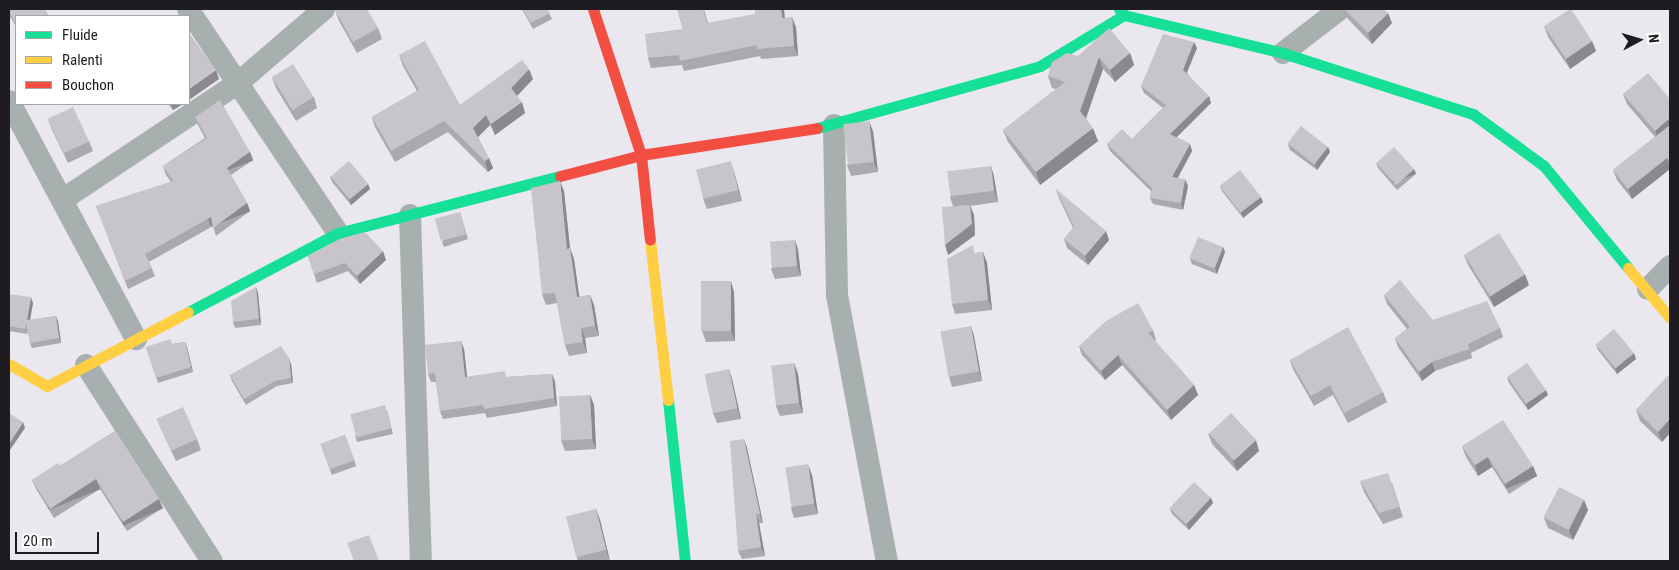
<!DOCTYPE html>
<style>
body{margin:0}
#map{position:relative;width:1679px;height:570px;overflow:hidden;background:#eae7ee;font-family:"Roboto Condensed",sans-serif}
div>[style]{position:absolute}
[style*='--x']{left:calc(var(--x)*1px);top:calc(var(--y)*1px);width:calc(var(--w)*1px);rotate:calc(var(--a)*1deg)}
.street>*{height:22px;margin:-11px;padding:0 11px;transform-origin:11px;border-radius:11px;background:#a7b0af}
.fast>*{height:11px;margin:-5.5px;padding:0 5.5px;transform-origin:5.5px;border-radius:5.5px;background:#16e098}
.slow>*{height:11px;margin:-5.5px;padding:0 5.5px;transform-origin:5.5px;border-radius:5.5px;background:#ffcf43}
.jam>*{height:11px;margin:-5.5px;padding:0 5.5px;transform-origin:5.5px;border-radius:5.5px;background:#f24e42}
.wall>*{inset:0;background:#aba9ae;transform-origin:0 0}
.shaded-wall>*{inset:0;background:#8b898d;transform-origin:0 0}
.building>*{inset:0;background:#c7c4ca;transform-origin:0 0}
span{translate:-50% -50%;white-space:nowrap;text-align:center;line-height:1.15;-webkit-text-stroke:4px #fff;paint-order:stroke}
.frame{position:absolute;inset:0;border:10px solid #1f1c21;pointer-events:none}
.legend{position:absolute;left:15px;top:15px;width:175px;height:90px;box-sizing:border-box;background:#fff;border:1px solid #a5a4a6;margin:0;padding:6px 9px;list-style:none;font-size:15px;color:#1f1c21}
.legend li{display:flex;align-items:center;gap:10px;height:25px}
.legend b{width:25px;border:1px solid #a5a4a6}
.north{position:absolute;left:1614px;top:15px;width:50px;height:50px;-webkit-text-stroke:4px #fff;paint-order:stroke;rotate:84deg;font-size:14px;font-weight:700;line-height:20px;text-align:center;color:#1f1c21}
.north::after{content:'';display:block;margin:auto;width:18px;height:22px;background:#1f1c21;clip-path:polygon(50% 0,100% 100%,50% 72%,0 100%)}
.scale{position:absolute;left:15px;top:532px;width:84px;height:22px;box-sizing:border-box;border:2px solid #1f1c21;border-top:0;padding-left:6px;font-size:15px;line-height:18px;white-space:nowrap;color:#1f1c21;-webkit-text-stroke:4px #fff;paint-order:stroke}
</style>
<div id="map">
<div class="street">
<div style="--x:188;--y:9;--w:270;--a:56.2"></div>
<div style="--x:1283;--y:53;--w:72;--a:-37.7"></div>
<div style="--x:9;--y:101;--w:270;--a:61.9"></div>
<div style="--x:834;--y:125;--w:170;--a:89"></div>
<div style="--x:837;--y:295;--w:271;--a:79.4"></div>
<div style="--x:62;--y:200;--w:211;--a:-33.6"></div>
<div style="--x:238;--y:83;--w:113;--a:-40.7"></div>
<div style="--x:410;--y:215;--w:346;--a:88.2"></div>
<div style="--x:1648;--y:289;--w:32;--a:-46"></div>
<div style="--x:86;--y:365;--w:233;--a:57.3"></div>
</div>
<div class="fast">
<div style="--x:1119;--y:9;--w:8;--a:50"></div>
<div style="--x:1124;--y:15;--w:163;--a:13.4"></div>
<div style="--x:1283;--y:53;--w:200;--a:17.8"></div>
<div style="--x:1473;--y:114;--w:88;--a:36.2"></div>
<div style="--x:1544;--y:166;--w:132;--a:50.5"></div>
<div style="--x:817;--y:128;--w:231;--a:-15.5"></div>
<div style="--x:1040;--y:66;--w:98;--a:-31.3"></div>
<div style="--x:188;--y:312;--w:170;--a:-27.8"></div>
<div style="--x:338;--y:233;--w:229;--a:-14.4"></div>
<div style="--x:668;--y:400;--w:162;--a:84"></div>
</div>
<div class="slow">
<div style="--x:650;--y:240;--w:161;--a:83.6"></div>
<div style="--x:1628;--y:268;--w:65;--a:50"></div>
<div style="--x:9;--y:364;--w:44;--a:30.1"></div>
<div style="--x:47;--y:386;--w:159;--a:-27.7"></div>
</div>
<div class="jam">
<div style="--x:593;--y:9;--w:154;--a:71.8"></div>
<div style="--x:641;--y:155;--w:85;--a:84"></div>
<div style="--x:560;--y:176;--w:84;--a:-14.5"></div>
<div style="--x:641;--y:155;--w:178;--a:-8.7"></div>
</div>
<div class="wall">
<div style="clip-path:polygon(9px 9px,16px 16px,16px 27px,11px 18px,9px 18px)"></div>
<div style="clip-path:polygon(522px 9px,547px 9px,552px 19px,533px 29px)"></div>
<div style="clip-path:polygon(677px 9px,704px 9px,708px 23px,785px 18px,796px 27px,798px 56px,761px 59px,760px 56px,684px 71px,682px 65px,651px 68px,648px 58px,683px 29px)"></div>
<div style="clip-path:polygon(1344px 9px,1392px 23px,1372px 44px,1348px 19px)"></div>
<div style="clip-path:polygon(335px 10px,378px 28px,382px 39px,357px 53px,339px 21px)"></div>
<div style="clip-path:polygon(1544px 26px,1592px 41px,1596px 51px,1570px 69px,1548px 37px)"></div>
<div style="clip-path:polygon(1194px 42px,1197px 48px,1187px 73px,1211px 103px,1176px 137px,1190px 144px,1192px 151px,1178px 178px,1188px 186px,1183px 210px,1153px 204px,1150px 198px,1151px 191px,1110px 151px,1107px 144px,1132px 139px,1163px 108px,1144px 93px,1141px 86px)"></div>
<div style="clip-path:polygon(1130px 53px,1134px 65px,1115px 82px,1103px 69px,1086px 119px,1098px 141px,1040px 185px,1008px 142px,1003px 130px,1056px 89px,1052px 88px,1048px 76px,1078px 56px)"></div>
<div style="clip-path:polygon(399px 55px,460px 105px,533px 79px,517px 96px,525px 113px,495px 135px,490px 125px,478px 137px,493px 168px,488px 172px,448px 132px,395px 162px,375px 127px,372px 117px,417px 91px,403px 66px)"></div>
<div style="clip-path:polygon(272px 77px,314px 97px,317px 108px,296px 121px,276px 88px)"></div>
<div style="clip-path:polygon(1623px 94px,1670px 99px,1670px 169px,1632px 199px,1617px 180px,1613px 170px,1655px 137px,1627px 104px)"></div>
<div style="clip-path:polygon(168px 104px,183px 104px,173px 110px)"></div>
<div style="clip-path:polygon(195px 117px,250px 152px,253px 160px,231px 175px,247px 203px,250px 211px,216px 236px,213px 226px,149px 262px,155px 276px,128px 289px,96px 206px,171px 182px,166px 175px,163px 166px,205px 138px,198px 125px)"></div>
<div style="clip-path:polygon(48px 119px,89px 141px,93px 151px,68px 163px,52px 130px)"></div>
<div style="clip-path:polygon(873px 131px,878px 172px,851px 176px,847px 165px)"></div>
<div style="clip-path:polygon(1288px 144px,1328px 147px,1330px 152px,1317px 170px,1290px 150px)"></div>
<div style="clip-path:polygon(1376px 163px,1414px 169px,1416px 174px,1397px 190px,1378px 168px)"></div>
<div style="clip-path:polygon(991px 166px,994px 177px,998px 202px,970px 206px,974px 215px,975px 235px,948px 255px,953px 206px,950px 197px)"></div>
<div style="clip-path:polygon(734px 172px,742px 201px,707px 209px,703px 199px)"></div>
<div style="clip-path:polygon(330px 176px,368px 184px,370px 189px,351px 205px,332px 182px)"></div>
<div style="clip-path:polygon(1220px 186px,1263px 202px,1243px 218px,1222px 191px)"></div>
<div style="clip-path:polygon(1056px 189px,1109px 240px,1088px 265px,1067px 248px,1064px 239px,1073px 228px,1059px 198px)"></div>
<div style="clip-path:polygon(564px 191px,570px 248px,574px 259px,579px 297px,590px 295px,594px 305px,599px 336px,585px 338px,587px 353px,569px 356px,565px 345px,557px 303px,546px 305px,542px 294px)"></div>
<div style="clip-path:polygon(460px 212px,468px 239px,444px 247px,442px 242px)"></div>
<div style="clip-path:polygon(795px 240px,798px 250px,801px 276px,775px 279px,771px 269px)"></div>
<div style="clip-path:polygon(1223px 247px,1225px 252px,1217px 274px,1192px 264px,1190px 259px)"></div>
<div style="clip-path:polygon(983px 252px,987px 263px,992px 310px,955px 314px,952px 304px,976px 253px)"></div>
<div style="clip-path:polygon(1464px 255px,1529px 285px,1494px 307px,1468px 265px)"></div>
<div style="clip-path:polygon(308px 256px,386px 260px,360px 284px,348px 271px,317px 283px)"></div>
<div style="clip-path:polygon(256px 287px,258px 293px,261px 325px,235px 328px,233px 322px)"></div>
<div style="clip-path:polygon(734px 292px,735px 341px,706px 342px,702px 331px)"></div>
<div style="clip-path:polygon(9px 294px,33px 303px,30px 320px,56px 316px,58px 321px,61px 343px,32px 348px,30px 343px,28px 332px,27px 334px,9px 331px)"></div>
<div style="clip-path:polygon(1384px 295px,1433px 320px,1500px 328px,1503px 337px,1471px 353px,1472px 358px,1435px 371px,1422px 381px,1398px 347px,1395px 338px,1407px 329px,1387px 304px)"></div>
<div style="clip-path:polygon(971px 326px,974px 336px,982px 381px,952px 387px,949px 377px)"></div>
<div style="clip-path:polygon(1153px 330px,1156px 340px,1155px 341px,1194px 385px,1198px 395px,1171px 420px,1122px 365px,1105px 380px,1082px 355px,1079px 346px)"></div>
<div style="clip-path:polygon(185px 342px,193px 372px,158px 383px,146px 347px,172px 344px)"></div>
<div style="clip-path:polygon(1596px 345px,1636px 359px,1617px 374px,1598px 350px)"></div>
<div style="clip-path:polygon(464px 349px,467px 377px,507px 377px,552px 374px,555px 382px,557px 406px,487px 418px,485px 413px,443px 419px,440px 411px,436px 382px,431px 382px,428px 374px)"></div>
<div style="clip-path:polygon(1290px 360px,1383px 392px,1387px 402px,1348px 423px,1333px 395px,1314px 406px,1293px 369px)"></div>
<div style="clip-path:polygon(794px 363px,798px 374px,803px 413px,780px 416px,776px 406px)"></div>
<div style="clip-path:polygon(291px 364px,293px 383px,277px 386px,246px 405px,232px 381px,230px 375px)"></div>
<div style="clip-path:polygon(729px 369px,732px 379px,741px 419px,717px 423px,713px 413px)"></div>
<div style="clip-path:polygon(1670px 374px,1670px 433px,1662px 442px,1640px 421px,1636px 410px)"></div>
<div style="clip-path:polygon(1507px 377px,1548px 395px,1528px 410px,1509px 383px)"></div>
<div style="clip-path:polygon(590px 395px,594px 405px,596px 449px,565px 451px,561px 440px)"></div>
<div style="clip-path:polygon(387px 410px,393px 434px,357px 442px,355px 436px)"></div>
<div style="clip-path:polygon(157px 419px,197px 439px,201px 450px,176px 461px,161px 429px)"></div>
<div style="clip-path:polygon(115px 431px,163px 508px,127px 531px,100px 489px,54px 518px,36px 489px,32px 480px,60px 466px)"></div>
<div style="clip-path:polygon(1208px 433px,1259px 451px,1237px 471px,1212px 444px)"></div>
<div style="left:345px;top:435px;width:33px;height:26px;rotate:70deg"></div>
<div style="clip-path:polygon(744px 439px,747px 448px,763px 523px,759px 523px,765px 556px,742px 559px,738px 551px)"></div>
<div style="clip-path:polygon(1462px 446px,1533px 466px,1537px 476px,1509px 494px,1492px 467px,1478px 476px,1466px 457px)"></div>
<div style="clip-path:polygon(812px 475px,818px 514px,794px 518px,791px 508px)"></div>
<div style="clip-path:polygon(1360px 481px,1392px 483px,1403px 517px,1383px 524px,1364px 492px)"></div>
<div style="clip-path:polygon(1211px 498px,1213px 503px,1189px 530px,1172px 514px,1170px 509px)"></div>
<div style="clip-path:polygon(1584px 500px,1588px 510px,1573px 540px,1548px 528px,1544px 518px)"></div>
<div style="clip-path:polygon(596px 509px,600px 520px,610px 561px,578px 561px,577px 558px)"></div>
</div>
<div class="shaded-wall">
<div style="clip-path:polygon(781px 9px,784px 9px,786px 28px,782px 18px)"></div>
<div style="clip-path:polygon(1388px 13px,1392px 23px,1372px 44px,1368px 33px)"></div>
<div style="clip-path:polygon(792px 17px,796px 27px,798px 56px,794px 46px)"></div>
<div style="clip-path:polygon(1592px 41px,1596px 51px,1570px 69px,1566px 59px)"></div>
<div style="clip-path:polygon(1194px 42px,1197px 48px,1185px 76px,1183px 70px)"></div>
<div style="clip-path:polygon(1130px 53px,1134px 65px,1115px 82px,1110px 70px)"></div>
<div style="clip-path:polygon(1099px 57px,1103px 69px,1084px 123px,1080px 111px)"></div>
<div style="clip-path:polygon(529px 69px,533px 79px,515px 98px,511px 88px)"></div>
<div style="clip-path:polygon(216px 70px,219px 79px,189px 100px,189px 89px)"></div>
<div style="clip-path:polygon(1209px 96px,1211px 103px,1173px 141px,1170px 134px)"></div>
<div style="clip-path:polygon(522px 102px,525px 113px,495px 135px,491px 124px)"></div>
<div style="clip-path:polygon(171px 104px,183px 104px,173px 110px)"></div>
<div style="clip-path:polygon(486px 115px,490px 125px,477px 138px,473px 128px)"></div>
<div style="clip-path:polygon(1670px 118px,1670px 131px,1659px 141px,1655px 131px)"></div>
<div style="clip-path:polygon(869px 121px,873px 131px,878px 172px,874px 162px)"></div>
<div style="clip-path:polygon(1093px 128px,1098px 141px,1040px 185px,1036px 172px)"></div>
<div style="clip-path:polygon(1190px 144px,1192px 151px,1174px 184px,1172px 177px)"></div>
<div style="clip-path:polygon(1328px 147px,1330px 152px,1317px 170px,1315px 164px)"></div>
<div style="left:250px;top:152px;width:9px;height:28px;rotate:69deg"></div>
<div style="clip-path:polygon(489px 158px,493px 168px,488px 172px,485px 161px)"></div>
<div style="clip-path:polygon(1667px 158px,1670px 166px,1670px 169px,1632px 199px,1628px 189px)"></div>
<div style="clip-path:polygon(731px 161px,734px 172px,742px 201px,738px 190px)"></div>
<div style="clip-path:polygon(991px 166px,994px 177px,998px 202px,994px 191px)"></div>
<div style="left:1414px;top:169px;width:5px;height:25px;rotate:68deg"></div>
<div style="clip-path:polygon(1185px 179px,1188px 186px,1183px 210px,1181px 203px)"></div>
<div style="clip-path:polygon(560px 181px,564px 191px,571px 259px,567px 249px)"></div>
<div style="clip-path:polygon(368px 184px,370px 189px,351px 205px,349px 199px)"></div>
<div style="clip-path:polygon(1261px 197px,1263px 202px,1243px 218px,1241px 212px)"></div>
<div style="left:247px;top:203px;width:9px;height:42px;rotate:69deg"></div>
<div style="clip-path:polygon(970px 205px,974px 215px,975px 235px,948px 255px,945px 245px)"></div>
<div style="clip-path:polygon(1106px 231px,1109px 240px,1088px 265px,1085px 256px)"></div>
<div style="clip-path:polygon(795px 240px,798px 250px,801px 276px,797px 266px)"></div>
<div style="clip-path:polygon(1223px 247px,1225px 252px,1217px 274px,1215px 268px)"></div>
<div style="clip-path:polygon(570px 248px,574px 259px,581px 308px,577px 297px)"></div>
<div style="clip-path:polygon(383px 251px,386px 260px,360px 284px,357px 276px)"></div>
<div style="clip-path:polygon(983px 252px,987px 263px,992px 310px,988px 300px)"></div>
<div style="clip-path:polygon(1525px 274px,1529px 285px,1494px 307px,1490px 297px)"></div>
<div style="clip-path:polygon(731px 281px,734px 292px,735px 341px,731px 331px)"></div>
<div style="clip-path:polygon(256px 287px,258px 293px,261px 325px,259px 319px)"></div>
<div style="clip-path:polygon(590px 295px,594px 305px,599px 336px,595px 326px)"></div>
<div style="clip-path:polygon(31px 297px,33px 303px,29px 326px,27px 320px)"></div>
<div style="clip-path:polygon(56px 316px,58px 321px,61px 343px,59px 338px)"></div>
<div style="clip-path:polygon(971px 326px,974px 336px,982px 381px,979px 371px)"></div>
<div style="clip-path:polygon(581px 328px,585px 338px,587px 353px,583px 342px)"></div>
<div style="clip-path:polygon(461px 341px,464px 349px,468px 385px,465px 377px)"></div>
<div style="clip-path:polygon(185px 342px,187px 347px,193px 372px,191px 367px)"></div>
<div style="clip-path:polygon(1634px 353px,1636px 359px,1617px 374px,1615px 369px)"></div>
<div style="clip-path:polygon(1118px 355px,1122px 365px,1105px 380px,1101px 371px)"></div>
<div style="clip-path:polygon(289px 358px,291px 364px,293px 383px,291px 378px)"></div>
<div style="clip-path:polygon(1432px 362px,1435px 371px,1422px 381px,1419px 372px)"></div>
<div style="clip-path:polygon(794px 363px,798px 374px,803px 413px,799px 403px)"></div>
<div style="clip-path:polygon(729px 369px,732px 379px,741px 419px,737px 408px)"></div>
<div style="clip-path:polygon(552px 374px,555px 382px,557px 406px,554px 398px)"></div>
<div style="clip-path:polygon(1194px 385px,1198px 395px,1171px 420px,1167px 410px)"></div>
<div style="clip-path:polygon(1546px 390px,1548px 395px,1528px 410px,1526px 404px)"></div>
<div style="clip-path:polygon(590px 395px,594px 405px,596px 449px,592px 439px)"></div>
<div style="clip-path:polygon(1670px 419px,1670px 433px,1662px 442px,1658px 432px)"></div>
<div style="clip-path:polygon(23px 422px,25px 428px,10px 450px,9px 444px)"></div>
<div style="clip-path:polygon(744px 439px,747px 448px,763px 523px,760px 514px)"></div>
<div style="clip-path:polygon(1256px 440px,1259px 451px,1237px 471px,1233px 461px)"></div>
<div style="clip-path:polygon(1488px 457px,1492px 467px,1478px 476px,1475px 465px)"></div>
<div style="clip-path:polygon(808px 464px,812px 475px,818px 514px,814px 504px)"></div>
<div style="left:1533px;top:466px;width:11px;height:33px;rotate:68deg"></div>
<div style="left:96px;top:479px;width:11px;height:55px;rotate:68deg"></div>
<div style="clip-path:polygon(1211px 498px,1213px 503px,1189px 530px,1187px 524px)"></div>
<div style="left:159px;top:499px;width:10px;height:43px;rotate:66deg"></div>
<div style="clip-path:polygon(1584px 500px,1588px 510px,1573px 540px,1569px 530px)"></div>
<div style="clip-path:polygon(596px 509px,600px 520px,610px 561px,606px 550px)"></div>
<div style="clip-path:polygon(756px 514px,759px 523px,765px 556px,761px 547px)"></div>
</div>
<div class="building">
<div style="clip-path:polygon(9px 9px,45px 9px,49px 16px,16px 16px,16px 25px,9px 12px)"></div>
<div style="clip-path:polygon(337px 9px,367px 9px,378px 28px,353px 42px,335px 10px)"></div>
<div style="clip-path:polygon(523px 9px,547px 9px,550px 13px,531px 23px)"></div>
<div style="clip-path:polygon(677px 9px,703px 9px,707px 23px,755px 14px,755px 9px,781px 9px,782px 18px,792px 17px,794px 46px,757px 49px,757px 45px,680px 61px,679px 55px,648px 58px,645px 34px,683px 29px)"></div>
<div style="clip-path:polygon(1344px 9px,1384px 9px,1388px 13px,1368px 33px)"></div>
<div style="clip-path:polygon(1570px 9px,1571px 9px,1592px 41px,1566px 59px,1544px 26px)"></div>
<div style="clip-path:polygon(1109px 28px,1130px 53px,1110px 70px,1099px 57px,1080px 111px,1093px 128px,1036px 172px,1003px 130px,1065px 82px,1048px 76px,1052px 62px,1067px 53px,1078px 56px)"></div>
<div style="clip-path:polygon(189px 33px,216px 70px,189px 89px)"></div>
<div style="clip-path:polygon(1163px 34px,1194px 42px,1183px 70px,1209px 96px,1170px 134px,1190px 144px,1172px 177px,1185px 179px,1181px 203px,1150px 198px,1152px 188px,1107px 144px,1122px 129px,1132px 139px,1166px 105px,1141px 86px)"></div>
<div style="clip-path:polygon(425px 41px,460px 105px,522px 60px,529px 69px,511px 88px,522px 102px,491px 124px,486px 115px,473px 128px,489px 158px,485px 161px,444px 121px,391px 151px,372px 117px,419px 90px,399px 55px)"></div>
<div style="left:293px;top:64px;width:39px;height:25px;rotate:58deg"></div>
<div style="clip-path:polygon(1648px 73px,1670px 99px,1670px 118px,1655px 131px,1623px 94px)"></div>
<div style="clip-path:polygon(220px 100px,250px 152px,227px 168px,247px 203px,213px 228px,211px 217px,145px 254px,152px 268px,125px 281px,96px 206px,173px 181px,163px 166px,207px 138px,195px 117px)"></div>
<div style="left:73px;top:107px;width:38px;height:28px;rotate:65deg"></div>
<div style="left:869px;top:121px;width:41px;height:26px;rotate:83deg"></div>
<div style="clip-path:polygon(1670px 125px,1670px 161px,1667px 158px,1628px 189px,1613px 170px)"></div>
<div style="left:1301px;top:126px;width:34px;height:22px;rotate:38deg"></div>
<div style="left:1394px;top:147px;width:30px;height:24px;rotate:48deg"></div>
<div style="left:349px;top:161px;width:30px;height:24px;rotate:50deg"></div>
<div style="left:731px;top:161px;width:30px;height:36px;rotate:76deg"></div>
<div style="left:991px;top:166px;width:25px;height:44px;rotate:83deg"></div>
<div style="left:1240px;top:170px;width:34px;height:26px;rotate:52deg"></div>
<div style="clip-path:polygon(560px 181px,567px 249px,570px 248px,577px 297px,590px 295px,595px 326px,581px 328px,583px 342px,565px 345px,555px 293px,542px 294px,531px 188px)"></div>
<div style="clip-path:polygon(1056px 189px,1106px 231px,1085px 256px,1064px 239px,1074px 227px)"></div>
<div style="clip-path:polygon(970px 205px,972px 224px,945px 245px,942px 207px)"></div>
<div style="left:460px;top:212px;width:23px;height:26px;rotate:75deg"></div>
<div style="clip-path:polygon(365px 232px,383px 251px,357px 276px,345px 263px,314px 274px,308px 256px,340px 239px)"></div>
<div style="left:1499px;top:233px;width:49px;height:41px;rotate:58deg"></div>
<div style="left:1198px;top:237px;width:27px;height:23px;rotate:22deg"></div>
<div style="left:795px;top:240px;width:26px;height:25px;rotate:86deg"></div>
<div style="clip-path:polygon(973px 245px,974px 253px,983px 252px,988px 300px,952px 304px,947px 259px)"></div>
<div style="clip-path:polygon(1400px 280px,1433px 320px,1487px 301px,1500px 328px,1468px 344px,1469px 349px,1432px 362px,1419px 372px,1395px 338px,1410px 327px,1384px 295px)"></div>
<div style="left:731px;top:281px;width:50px;height:30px;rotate:90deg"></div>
<div style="clip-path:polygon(256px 287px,259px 319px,233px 322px,231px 301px)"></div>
<div style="clip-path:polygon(9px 294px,31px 297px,27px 320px,56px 316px,59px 338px,30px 343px,26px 323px,25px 329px,9px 326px)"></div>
<div style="clip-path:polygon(1138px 303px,1153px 330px,1148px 333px,1194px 385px,1167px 410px,1118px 355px,1101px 371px,1079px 346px,1106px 321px)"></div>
<div style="left:971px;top:326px;width:46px;height:31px;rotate:80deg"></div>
<div style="clip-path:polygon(1348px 327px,1383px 392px,1344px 413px,1330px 385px,1311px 396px,1290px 360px)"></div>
<div style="left:1614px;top:329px;width:31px;height:24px;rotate:50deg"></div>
<div style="clip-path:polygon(170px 339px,172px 344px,185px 342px,191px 367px,156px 378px,146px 347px)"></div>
<div style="clip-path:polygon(461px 341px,465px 377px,505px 371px,506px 377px,552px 374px,554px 398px,484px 409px,483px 405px,440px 411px,435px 373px,428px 374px,425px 345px)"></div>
<div style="clip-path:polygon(281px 346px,289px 358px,291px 378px,275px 381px,244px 399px,230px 375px)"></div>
<div style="left:794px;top:363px;width:40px;height:23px;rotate:83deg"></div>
<div style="left:1527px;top:363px;width:33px;height:24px;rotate:55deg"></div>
<div style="left:729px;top:369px;width:40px;height:25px;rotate:78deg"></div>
<div style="clip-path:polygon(1670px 374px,1670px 419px,1658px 432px,1636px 410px)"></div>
<div style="left:590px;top:395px;width:44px;height:31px;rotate:87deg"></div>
<div style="left:385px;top:405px;width:24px;height:36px;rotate:75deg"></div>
<div style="left:183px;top:407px;width:35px;height:29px;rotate:66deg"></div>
<div style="clip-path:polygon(9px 413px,23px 422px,9px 444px)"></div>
<div style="left:1231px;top:413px;width:37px;height:30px;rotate:47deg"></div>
<div style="clip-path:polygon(1503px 420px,1533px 466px,1505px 484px,1488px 457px,1475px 465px,1462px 446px)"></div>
<div style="clip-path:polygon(115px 431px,159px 499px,123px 522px,96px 479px,50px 509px,32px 480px,58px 463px,60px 466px)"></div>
<div style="left:345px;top:435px;width:27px;height:26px;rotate:70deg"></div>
<div style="clip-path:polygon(744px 439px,760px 514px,756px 514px,761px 547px,738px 551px,730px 441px)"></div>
<div style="left:808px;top:464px;width:40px;height:23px;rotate:81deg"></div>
<div style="clip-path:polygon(1388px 473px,1399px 507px,1379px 513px,1360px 481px)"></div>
<div style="left:1194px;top:482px;width:23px;height:36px;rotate:43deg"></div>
<div style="left:1559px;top:487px;width:28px;height:34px;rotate:27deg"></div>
<div style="left:596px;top:509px;width:42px;height:31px;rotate:76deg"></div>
<div style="clip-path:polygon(369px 535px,379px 561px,354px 561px,347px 543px)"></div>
</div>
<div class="frame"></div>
<ul class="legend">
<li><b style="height:6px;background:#16e098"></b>Fluide</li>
<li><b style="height:6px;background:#ffcf43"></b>Ralenti</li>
<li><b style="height:6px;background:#f24e42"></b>Bouchon</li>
</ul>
<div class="north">N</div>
<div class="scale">20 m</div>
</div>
